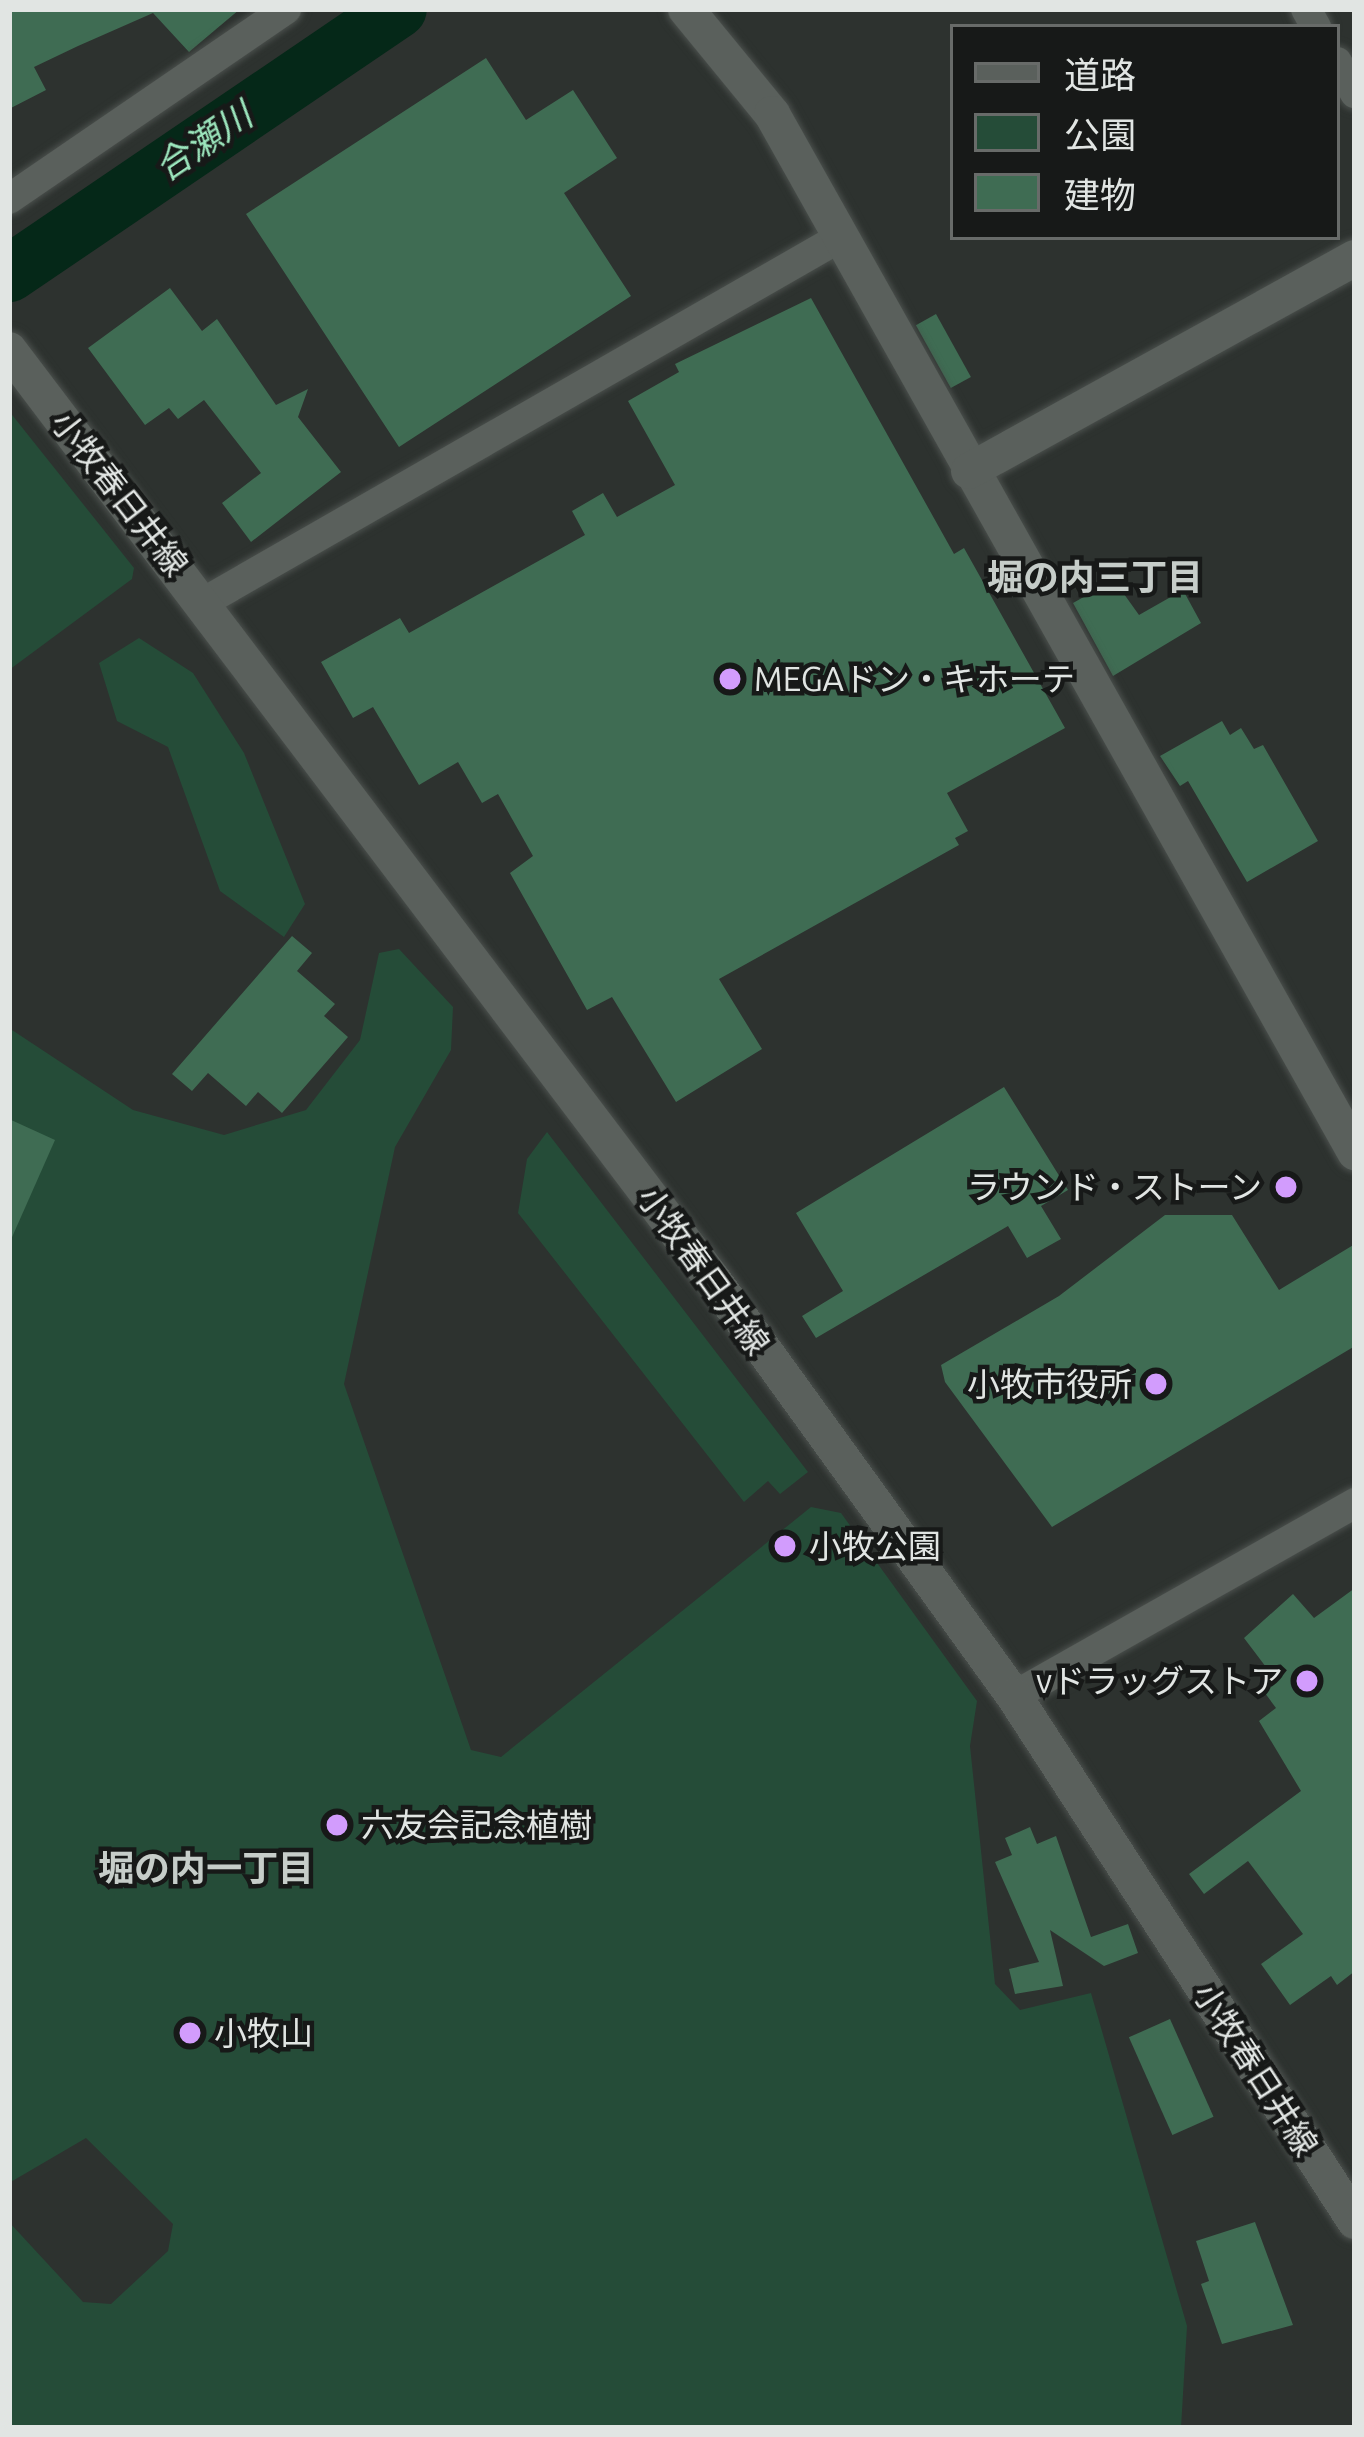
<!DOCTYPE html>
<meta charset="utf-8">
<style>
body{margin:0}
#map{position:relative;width:1364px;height:2437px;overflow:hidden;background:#2d322f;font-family:Ubuntu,"Noto Sans JP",sans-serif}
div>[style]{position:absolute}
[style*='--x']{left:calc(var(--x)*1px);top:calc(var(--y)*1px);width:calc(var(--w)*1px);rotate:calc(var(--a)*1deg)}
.green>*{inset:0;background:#254c38}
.river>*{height:57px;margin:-28.5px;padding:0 28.5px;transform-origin:28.5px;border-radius:28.5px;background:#052818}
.building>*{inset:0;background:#3f6c53;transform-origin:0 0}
.roads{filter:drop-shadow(0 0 3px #4a4f4c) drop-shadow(0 0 3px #4a4f4c)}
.street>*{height:30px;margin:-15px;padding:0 15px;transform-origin:15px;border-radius:15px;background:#5a605c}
.secondary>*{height:36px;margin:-18px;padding:0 18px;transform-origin:18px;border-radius:18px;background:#5a605c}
.dots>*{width:33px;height:33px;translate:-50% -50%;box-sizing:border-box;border:6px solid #171918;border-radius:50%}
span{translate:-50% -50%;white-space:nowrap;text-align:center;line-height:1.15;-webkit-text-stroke:9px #171918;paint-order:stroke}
.street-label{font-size:33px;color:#e1e5e3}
.poi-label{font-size:33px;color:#e1e5e3}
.left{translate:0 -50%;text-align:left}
.right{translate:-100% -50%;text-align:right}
.water-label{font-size:36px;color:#9ce6bd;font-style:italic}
.neighbourhood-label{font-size:36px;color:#c6cdc9;font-weight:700}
.frame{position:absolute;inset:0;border:12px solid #e1e5e3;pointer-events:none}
.legend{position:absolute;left:950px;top:24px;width:390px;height:216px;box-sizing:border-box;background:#171918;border:3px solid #686b69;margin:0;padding:15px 21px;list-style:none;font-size:36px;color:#e1e5e3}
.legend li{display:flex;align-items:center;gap:24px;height:60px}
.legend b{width:60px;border:3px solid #686b69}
</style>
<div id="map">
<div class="green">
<div style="clip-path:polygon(9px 411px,134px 568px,132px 579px,9px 670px)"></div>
<div style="clip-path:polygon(139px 638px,193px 673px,244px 753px,305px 904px,284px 937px,220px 891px,168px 747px,117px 721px,99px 663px)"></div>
<div style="clip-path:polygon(399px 949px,453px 1007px,451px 1050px,395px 1147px,344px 1384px,471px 1750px,501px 1757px,811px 1507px,841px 1513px,977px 1701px,970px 1746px,995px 1984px,1020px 2010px,1091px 1993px,1187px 2326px,1181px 2428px,9px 2428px,9px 2222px,83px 2302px,111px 2304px,168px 2251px,173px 2224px,86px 2138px,9px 2183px,9px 1028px,133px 1110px,224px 1135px,306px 1110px,360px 1040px,379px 953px)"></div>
<div style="clip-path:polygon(547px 1132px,808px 1472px,780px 1494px,768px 1481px,744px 1502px,518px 1213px,527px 1159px)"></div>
</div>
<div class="river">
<div style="--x:9;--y:273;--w:470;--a:-34.2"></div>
</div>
<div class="building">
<div style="clip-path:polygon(9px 9px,240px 9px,189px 52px,153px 13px,78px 46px,34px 67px,46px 90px,9px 109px)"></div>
<div style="clip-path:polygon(486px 58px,526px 120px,573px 90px,617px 158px,564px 193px,631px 296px,399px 447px,246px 214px)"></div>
<div style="clip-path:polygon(170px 288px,202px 331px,217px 319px,276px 405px,308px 389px,298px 417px,341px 472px,251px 542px,222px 503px,261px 473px,204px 400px,178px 419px,169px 408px,145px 425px,88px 348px)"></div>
<div style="clip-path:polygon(811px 298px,954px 554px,964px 548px,1065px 728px,947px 793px,968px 831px,955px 838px,959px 845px,719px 979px,762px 1049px,676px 1102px,612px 997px,587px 1010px,510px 873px,533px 856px,498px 794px,482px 803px,458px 762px,419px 785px,373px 707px,353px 718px,321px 662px,400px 618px,409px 633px,585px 535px,572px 511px,603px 493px,617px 517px,675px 485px,628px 401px,679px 372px,675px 364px)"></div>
<div style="left:936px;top:314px;width:72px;height:23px;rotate:61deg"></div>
<div style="clip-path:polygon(1114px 580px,1139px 615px,1183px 590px,1201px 623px,1113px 676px,1073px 603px)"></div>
<div style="clip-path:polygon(1222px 721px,1230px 735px,1241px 728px,1254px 749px,1263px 745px,1318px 841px,1247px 882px,1188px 781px,1180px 786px,1160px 756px)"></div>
<div style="clip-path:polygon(292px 936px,312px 953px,297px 971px,335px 1004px,324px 1016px,348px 1037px,282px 1113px,258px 1092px,246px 1106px,208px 1073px,192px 1091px,172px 1074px)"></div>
<div style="clip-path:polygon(1004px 1087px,1068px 1190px,1041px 1206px,1061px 1239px,1027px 1258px,1008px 1226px,816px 1338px,802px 1316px,843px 1291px,796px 1213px)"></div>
<div style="clip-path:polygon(9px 1119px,55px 1140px,9px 1244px)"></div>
<div style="clip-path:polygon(1165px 1215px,1232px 1215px,1279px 1290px,1355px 1244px,1355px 1346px,1052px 1527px,945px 1382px,941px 1365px,1059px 1296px)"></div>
<div style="clip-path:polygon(1355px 1588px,1355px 1971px,1337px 1985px,1331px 1976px,1290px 2005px,1261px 1964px,1303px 1934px,1248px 1861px,1204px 1894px,1189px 1874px,1301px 1791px,1259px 1721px,1276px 1708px,1259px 1685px,1272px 1675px,1244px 1638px,1293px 1594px,1314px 1618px)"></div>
<div style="clip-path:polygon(1030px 1827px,1037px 1844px,1056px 1836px,1091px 1937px,1128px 1924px,1138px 1953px,1104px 1966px,1050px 1930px,1063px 1986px,1015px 1994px,1009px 1969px,1039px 1962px,995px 1862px,1012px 1855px,1005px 1838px)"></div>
<div style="left:1170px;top:2019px;width:107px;height:45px;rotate:66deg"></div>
<div style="clip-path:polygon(1255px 2222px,1293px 2325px,1222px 2344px,1201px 2284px,1209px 2281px,1196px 2241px)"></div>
</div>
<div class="roads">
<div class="street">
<div style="--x:1306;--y:9;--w:21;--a:61"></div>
<div style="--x:1337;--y:62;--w:36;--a:60"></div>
<div style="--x:9;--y:199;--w:336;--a:-34.4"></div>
<div style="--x:204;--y:602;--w:732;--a:-29.82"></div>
<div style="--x:1014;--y:1696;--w:392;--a:-29.5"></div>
</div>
<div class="secondary">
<div style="--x:686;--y:9;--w:136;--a:50.7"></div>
<div style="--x:772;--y:114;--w:1191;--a:60.68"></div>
<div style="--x:9;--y:350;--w:1168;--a:52.87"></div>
<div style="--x:714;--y:1281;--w:512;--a:54.14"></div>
<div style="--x:1014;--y:1696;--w:626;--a:57"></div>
<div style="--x:969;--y:471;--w:441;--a:-28.9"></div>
</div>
</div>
<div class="dots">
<div style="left:730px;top:679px;background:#d29cfd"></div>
<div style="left:1286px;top:1187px;background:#d29cfd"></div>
<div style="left:1156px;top:1384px;background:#d29cfd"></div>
<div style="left:785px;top:1546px;background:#d29cfd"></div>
<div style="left:1307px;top:1681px;background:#d29cfd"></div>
<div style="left:337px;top:1825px;background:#d29cfd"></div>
<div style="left:190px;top:2033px;background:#d29cfd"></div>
</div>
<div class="street-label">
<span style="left:120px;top:493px;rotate:52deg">小牧春日井線</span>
<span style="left:704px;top:1270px;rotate:54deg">小牧春日井線</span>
<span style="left:1256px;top:2069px;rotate:57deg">小牧春日井線</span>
</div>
<div class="poi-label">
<span class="left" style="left:754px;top:679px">MEGAドン・キホーテ</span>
<span class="right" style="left:1262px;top:1187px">ラウンド・ストーン</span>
<span class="right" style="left:1132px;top:1384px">小牧市役所</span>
<span class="left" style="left:809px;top:1546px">小牧公園</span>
<span class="right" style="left:1283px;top:1681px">vドラッグストア</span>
<span class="left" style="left:361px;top:1825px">六友会記念植樹</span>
<span class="left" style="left:214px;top:2033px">小牧山</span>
</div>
<div class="water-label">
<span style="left:203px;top:141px;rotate:-34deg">合瀬川</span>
</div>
<div class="neighbourhood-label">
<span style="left:1095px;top:577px">堀の内三丁目</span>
<span style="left:206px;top:1868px">堀の内一丁目</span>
</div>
<div class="frame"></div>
<ul class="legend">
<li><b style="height:15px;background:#5a605c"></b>道路</li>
<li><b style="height:33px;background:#254c38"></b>公園</li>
<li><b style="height:33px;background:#3f6c53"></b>建物</li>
</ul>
</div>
